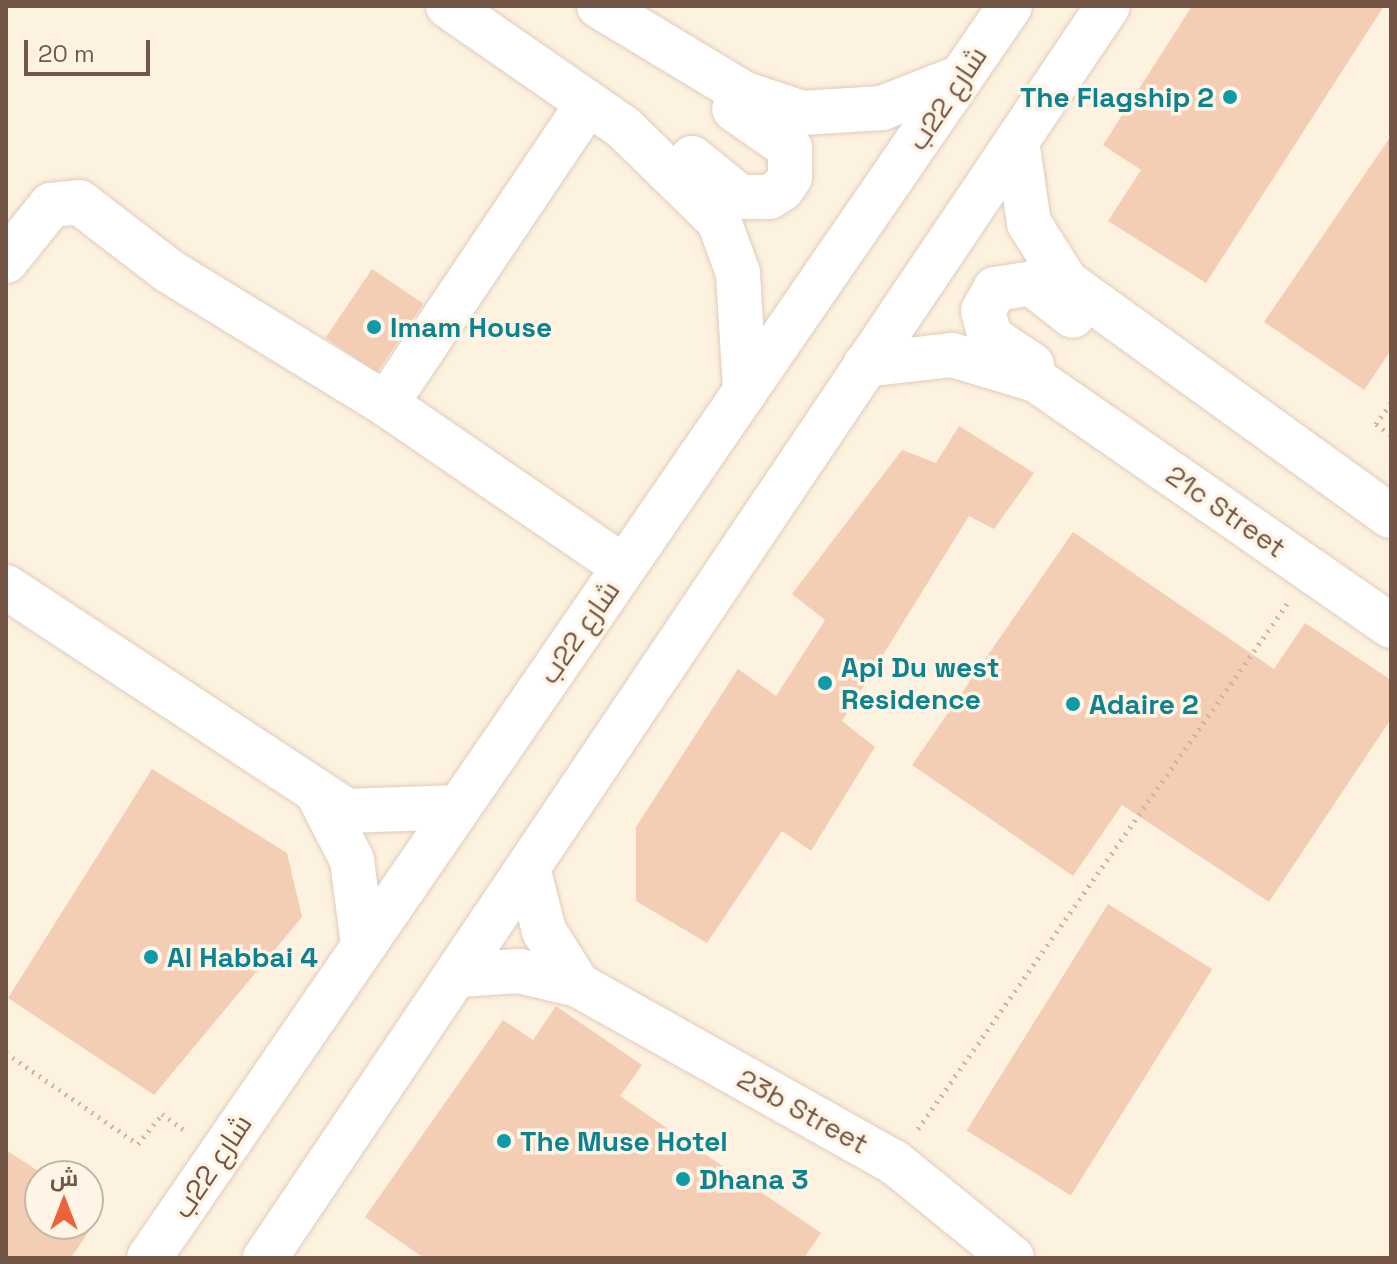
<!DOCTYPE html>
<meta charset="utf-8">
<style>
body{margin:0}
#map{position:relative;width:1397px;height:1264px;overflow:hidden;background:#fdf1df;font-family:"Space Grotesk",Cairo,sans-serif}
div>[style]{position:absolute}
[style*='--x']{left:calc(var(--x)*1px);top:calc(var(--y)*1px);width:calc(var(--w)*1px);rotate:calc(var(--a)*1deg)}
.building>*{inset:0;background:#f4cdb5;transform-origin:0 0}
.path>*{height:5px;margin-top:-2.5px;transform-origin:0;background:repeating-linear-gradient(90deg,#d8b199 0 2px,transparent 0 8px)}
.roads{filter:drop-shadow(0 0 2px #e1ccbb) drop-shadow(0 0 2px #e1ccbb)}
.minor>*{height:44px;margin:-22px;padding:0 22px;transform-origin:22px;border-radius:22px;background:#fff}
.dots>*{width:22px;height:22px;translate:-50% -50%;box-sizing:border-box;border:4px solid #fff5e6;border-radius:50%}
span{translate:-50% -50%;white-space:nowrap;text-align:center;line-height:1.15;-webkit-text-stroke:7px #fff5e6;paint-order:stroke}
.culture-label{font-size:28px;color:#0d838f;font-weight:700}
.right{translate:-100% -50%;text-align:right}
.left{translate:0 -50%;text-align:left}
.street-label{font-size:28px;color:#745646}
.frame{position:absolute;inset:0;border:8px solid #745646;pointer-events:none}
.north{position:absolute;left:24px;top:1160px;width:80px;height:80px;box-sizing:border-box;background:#fff5e6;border:2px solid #c7b5a6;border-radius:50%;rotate:0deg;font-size:22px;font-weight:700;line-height:32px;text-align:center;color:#745646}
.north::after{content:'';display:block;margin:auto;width:28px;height:36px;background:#ed623d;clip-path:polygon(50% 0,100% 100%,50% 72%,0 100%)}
.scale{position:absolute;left:24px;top:40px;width:126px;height:36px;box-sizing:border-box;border:4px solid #745646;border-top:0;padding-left:10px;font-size:24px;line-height:28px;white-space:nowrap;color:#745646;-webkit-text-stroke:6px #fff5e6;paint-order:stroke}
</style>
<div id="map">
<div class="building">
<div style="clip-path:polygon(1192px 6px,1384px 6px,1206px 283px,1108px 221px,1141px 170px,1103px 145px)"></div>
<div style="clip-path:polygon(1391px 136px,1391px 350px,1364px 390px,1264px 322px)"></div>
<div style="left:372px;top:269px;width:62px;height:83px;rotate:34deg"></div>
<div style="clip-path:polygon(959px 426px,1034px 473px,994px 529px,969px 516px,842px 721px,875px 747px,811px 851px,782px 831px,707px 943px,636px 901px,636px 827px,738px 669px,776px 696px,825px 620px,792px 594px,902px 450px,936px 463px)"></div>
<div style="clip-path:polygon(1073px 532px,1274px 669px,1305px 623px,1391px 680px,1391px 719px,1269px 902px,1122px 805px,1073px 876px,912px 765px)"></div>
<div style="clip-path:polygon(152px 769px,287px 853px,302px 917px,154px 1095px,8px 998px)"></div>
<div style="left:1108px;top:904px;width:123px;height:267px;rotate:32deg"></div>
<div style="clip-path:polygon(556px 1006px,642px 1065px,620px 1096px,821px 1233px,804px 1258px,424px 1258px,365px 1217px,503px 1020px,533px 1040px)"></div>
<div style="clip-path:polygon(6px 1150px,46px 1176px,40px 1224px,88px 1224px,88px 1204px,101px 1213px,71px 1258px,6px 1258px)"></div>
</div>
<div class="path">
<div style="--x:1391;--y:403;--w:26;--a:126"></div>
<div style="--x:1376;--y:424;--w:19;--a:36"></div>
<div style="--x:6;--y:1053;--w:160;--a:34.6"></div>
<div style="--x:138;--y:1144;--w:38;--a:-51"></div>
<div style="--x:162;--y:1114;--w:29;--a:36"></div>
<div style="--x:918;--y:1129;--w:642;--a:-54.9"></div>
</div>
<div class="roads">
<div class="minor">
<div style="--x:448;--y:6;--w:214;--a:34.7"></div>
<div style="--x:624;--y:128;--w:133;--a:44.4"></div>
<div style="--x:719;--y:221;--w:55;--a:69.9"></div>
<div style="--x:738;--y:273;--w:119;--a:86.6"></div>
<div style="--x:599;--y:6;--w:170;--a:31.1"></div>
<div style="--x:745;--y:94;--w:60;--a:18.4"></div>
<div style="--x:802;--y:113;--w:80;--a:-3.6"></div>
<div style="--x:882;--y:108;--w:85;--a:-21.4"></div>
<div style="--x:1017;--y:141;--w:83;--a:81.7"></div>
<div style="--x:1029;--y:223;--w:70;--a:57.9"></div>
<div style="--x:1066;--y:282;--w:400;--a:35.8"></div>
<div style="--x:692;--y:158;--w:62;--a:39.1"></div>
<div style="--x:740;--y:197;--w:29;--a:0"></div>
<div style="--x:769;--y:197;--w:15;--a:-32"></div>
<div style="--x:782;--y:189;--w:14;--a:-56"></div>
<div style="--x:790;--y:177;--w:29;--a:-90"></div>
<div style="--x:790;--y:148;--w:68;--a:-145.1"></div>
<div style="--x:6;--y:261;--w:72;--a:-51.2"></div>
<div style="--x:51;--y:205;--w:28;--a:-6"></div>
<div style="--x:79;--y:202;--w:113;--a:37.5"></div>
<div style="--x:169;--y:271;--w:255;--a:31.5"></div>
<div style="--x:386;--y:404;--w:360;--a:-56.1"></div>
<div style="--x:865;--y:365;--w:88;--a:-6.6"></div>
<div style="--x:952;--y:355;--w:88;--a:16.6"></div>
<div style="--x:1036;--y:380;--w:432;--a:34.7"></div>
<div style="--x:1032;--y:365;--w:50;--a:-146.3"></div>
<div style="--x:990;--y:337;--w:27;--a:-105"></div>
<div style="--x:983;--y:311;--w:25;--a:-61"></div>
<div style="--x:995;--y:289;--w:36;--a:-9"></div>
<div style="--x:1031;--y:283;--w:53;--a:38.2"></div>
<div style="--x:386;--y:404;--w:288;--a:34.4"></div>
<div style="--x:6;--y:587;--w:408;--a:33.3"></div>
<div style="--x:347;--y:811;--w:112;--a:-2"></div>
<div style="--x:317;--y:792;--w:76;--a:62.8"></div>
<div style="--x:352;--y:860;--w:86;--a:82.6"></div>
<div style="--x:528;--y:868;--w:65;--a:75.7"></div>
<div style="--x:544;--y:931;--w:64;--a:57.8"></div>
<div style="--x:458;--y:975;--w:61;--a:-3.8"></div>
<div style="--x:519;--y:971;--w:61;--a:13.3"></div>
<div style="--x:578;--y:985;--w:362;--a:29.3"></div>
<div style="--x:894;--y:1162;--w:152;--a:39.1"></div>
<div style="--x:149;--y:1258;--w:1519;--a:-55.48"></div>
<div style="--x:265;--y:1258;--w:1509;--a:-56.05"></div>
</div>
</div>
<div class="dots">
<div style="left:1230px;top:97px;background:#0f9aa8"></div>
<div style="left:374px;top:327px;background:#0f9aa8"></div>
<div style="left:825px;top:683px;background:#0f9aa8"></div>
<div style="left:1073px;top:704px;background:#0f9aa8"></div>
<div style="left:151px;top:957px;background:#0f9aa8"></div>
<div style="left:504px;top:1141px;background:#0f9aa8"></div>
<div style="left:683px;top:1179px;background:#0f9aa8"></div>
</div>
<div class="culture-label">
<span class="right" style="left:1214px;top:97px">The Flagship 2</span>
<span class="left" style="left:390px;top:327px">Imam House</span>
<span class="left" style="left:841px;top:683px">Api Du west<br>Residence</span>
<span class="left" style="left:1089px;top:704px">Adaire 2</span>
<span class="left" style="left:167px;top:957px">Al Habbai 4</span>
<span class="left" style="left:520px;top:1141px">The Muse Hotel</span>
<span class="left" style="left:699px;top:1179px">Dhana 3</span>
</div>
<div class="street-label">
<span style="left:947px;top:98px;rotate:-56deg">شارع 22ب</span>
<span style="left:1226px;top:511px;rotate:35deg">21c Street</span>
<span style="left:579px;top:632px;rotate:-55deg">شارع 22ب</span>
<span style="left:803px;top:1111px;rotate:29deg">23b Street</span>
<span style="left:212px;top:1166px;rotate:-56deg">شارع 22ب</span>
</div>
<div class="frame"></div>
<div class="north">ش</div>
<div class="scale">20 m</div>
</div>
